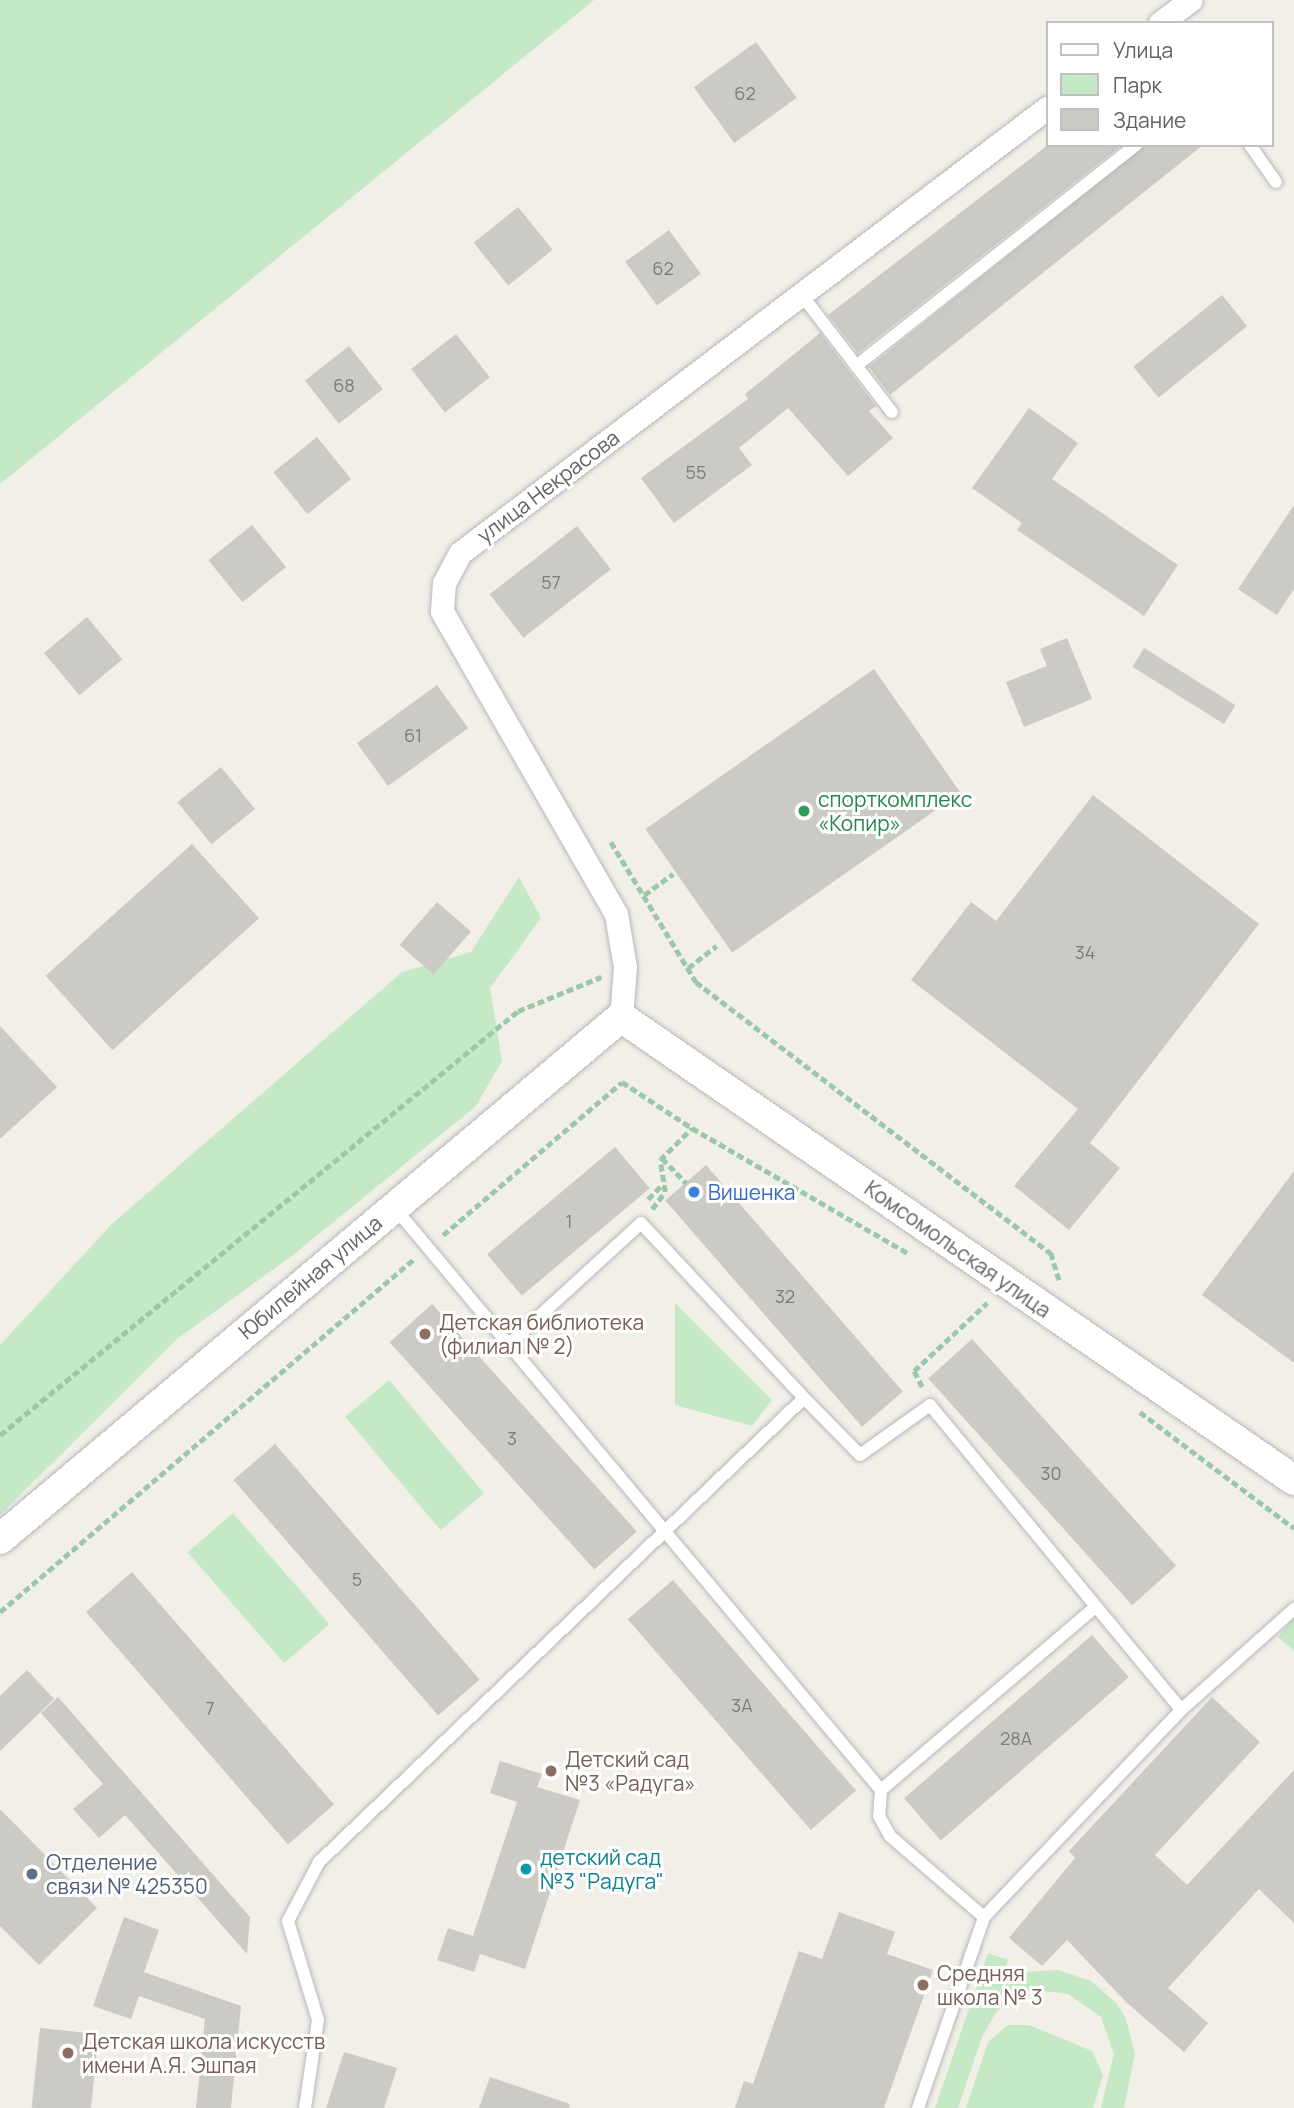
<!DOCTYPE html>
<meta charset="utf-8">
<style>
body{margin:0}
#map{position:relative;width:1294px;height:2108px;overflow:hidden;background:#f1efe8;font-family:Manrope,sans-serif}
div>[style]{position:absolute}
[style*='--x']{left:calc(var(--x)*1px);top:calc(var(--y)*1px);width:calc(var(--w)*1px);rotate:calc(var(--a)*1deg)}
.green>*{inset:0;background:#c5e8c5;transform-origin:0 0}
.building>*{inset:0;background:#cccac5;transform-origin:0 0}
.path>*{height:4.5px;margin-top:-2.25px;transform-origin:0;background:repeating-linear-gradient(90deg,#9cc7a9 0 7px,transparent 0 10.5px)}
.roads{filter:drop-shadow(0 0 2px #b5b8bc) drop-shadow(0 0 2px #b5b8bc)}
.service>*{height:12px;margin:-6px;padding:0 6px;transform-origin:6px;border-radius:6px;background:#fff}
.minor>*{height:23px;margin:-11.5px;padding:0 11.5px;transform-origin:11.5px;border-radius:11.5px;background:#fff}
.tertiary>*{height:30px;margin:-15px;padding:0 15px;transform-origin:15px;border-radius:15px;background:#fff}
.dots>*{width:19px;height:19px;translate:-50% -50%;box-sizing:border-box;border:4px solid #fff;border-radius:50%}
span{translate:-50% -50%;white-space:nowrap;text-align:center;line-height:1.15;-webkit-text-stroke:6px #fff;paint-order:stroke}
.number-label{font-size:18px;color:#7a7d7f}
.number-label span{-webkit-text-stroke-width:0}
.street-label{font-size:21px;color:#5f6368}
.leisure-label{font-size:21px;color:#27864d}
.left{translate:0 -50%;text-align:left}
.shop-label{font-size:21px;color:#366cbe}
.education-label{font-size:21px;color:#785e54}
.culture-label{font-size:21px;color:#0d838f}
.service-label{font-size:21px;color:#4e5e75}
.legend{position:absolute;left:1046px;top:21px;width:228px;height:126px;box-sizing:border-box;background:#fff;border:2px solid #bfc1c3;margin:0;padding:9px 12px;list-style:none;font-size:21px;color:#5f6368}
.legend li{display:flex;align-items:center;gap:14px;height:35px}
.legend b{width:35px;border:2px solid #bfc1c3}
</style>
<div id="map">
<div class="green">
<div style="clip-path:polygon(0 0,594px 0,0 484px)"></div>
<div style="clip-path:polygon(519px 877px,541px 918px,490px 988px,502px 1061px,476px 1106px,293px 1255px,177px 1339px,0 1515px,0 1345px,112px 1224px,402px 972px,471px 952px)"></div>
<div style="clip-path:polygon(675px 1303px,772px 1400px,752px 1426px,675px 1405px)"></div>
<div style="left:389px;top:1380px;width:148px;height:57px;rotate:50deg"></div>
<div style="left:233px;top:1513px;width:147px;height:60px;rotate:49deg"></div>
<div style="clip-path:polygon(1294px 1618px,1294px 1651px,1278px 1637px)"></div>
<div style="clip-path:polygon(988px 1953px,1008px 1960px,1001px 1981px,1023px 1972px,1058px 1970px,1091px 1981px,1117px 2004px,1126px 2019px,1135px 2053px,1124px 2108px,1101px 2108px,1114px 2054px,1101px 2017px,1068px 1994px,1042px 1991px,1016px 1997px,997px 2011px,982px 2037px,958px 2108px,935px 2108px)"></div>
<div style="clip-path:polygon(1008px 2025px,1029px 2025px,1092px 2051px,1103px 2075px,1093px 2108px,966px 2108px,988px 2042px)"></div>
</div>
<div class="building">
<div style="left:756px;top:42px;width:69px;height:77px;rotate:54deg"></div>
<div style="clip-path:polygon(1048px 145px,1122px 145px,858px 353px,828px 315px)"></div>
<div style="clip-path:polygon(1145px 145px,1203px 145px,890px 395px,869px 367px)"></div>
<div style="left:518px;top:207px;width:55px;height:57px;rotate:51deg"></div>
<div style="left:669px;top:230px;width:54px;height:54px;rotate:54deg"></div>
<div style="left:1222px;top:295px;width:40px;height:114px;rotate:51deg"></div>
<div style="clip-path:polygon(820px 333px,876px 406px,869px 411px,893px 438px,848px 476px,788px 408px,739px 448px,752px 465px,674px 523px,641px 478px,748px 399px,745px 394px)"></div>
<div style="left:456px;top:334px;width:55px;height:57px;rotate:52deg"></div>
<div style="left:349px;top:346px;width:55px;height:56px;rotate:52deg"></div>
<div style="clip-path:polygon(1029px 408px,1078px 443px,1052px 479px,1178px 565px,1144px 616px,1017px 530px,1022px 523px,972px 488px)"></div>
<div style="left:317px;top:437px;width:54px;height:56px;rotate:51deg"></div>
<div style="clip-path:polygon(1294px 505px,1294px 589px,1277px 615px,1238px 589px)"></div>
<div style="left:252px;top:525px;width:54px;height:56px;rotate:51deg"></div>
<div style="left:577px;top:526px;width:55px;height:111px;rotate:52deg"></div>
<div style="left:87px;top:617px;width:55px;height:56px;rotate:50deg"></div>
<div style="clip-path:polygon(1067px 638px,1092px 699px,1024px 727px,1006px 682px,1047px 666px,1040px 649px)"></div>
<div style="left:1144px;top:648px;width:108px;height:22px;rotate:32deg"></div>
<div style="left:874px;top:669px;width:151px;height:279px;rotate:55deg"></div>
<div style="left:437px;top:685px;width:53px;height:99px;rotate:54deg"></div>
<div style="left:221px;top:767px;width:54px;height:56px;rotate:51deg"></div>
<div style="clip-path:polygon(1093px 795px,1259px 924px,1090px 1143px,1120px 1168px,1069px 1230px,1014px 1186px,1078px 1109px,911px 980px,971px 902px,996px 921px)"></div>
<div style="left:192px;top:844px;width:100px;height:197px;rotate:48deg"></div>
<div style="left:437px;top:902px;width:45px;height:57px;rotate:41deg"></div>
<div style="clip-path:polygon(0 1026px,57px 1087px,0 1139px)"></div>
<div style="left:615px;top:1147px;width:54px;height:167px;rotate:50deg"></div>
<div style="left:706px;top:1165px;width:300px;height:54px;rotate:49deg"></div>
<div style="clip-path:polygon(1294px 1171px,1294px 1363px,1202px 1295px)"></div>
<div style="left:432px;top:1304px;width:306px;height:57px;rotate:48deg"></div>
<div style="left:972px;top:1339px;width:305px;height:59px;rotate:48deg"></div>
<div style="left:275px;top:1444px;width:312px;height:55px;rotate:49deg"></div>
<div style="left:132px;top:1572px;width:308px;height:61px;rotate:49deg"></div>
<div style="left:673px;top:1580px;width:279px;height:60px;rotate:49deg"></div>
<div style="left:1092px;top:1635px;width:56px;height:249px;rotate:49deg"></div>
<div style="clip-path:polygon(27px 1670px,54px 1699px,0 1751px,0 1696px)"></div>
<div style="clip-path:polygon(58px 1697px,250px 1917px,247px 1954px,125px 1815px,99px 1838px,73px 1809px,103px 1784px,41px 1713px)"></div>
<div style="clip-path:polygon(1212px 1697px,1260px 1742px,1155px 1855px,1187px 1885px,1294px 1770px,1294px 1923px,1259px 1889px,1168px 1988px,1208px 2023px,1184px 2052px,1127px 2003px,1067px 1940px,1042px 1966px,1009px 1938px,1075px 1858px,1069px 1851px)"></div>
<div style="clip-path:polygon(500px 1761px,542px 1774px,537px 1787px,580px 1800px,525px 1969px,480px 1954px,474px 1972px,437px 1960px,448px 1928px,473px 1936px,517px 1802px,490px 1793px)"></div>
<div style="clip-path:polygon(0 1809px,97px 1908px,39px 1965px,0 1926px)"></div>
<div style="clip-path:polygon(839px 1912px,895px 1932px,887px 1954px,933px 1970px,884px 2108px,735px 2108px,744px 2081px,753px 2084px,799px 1951px,822px 1959px)"></div>
<div style="clip-path:polygon(124px 1917px,159px 1930px,144px 1972px,241px 2006px,231px 2108px,196px 2108px,205px 2019px,139px 1996px,131px 2019px,93px 2006px)"></div>
<div style="left:40px;top:2028px;width:59px;height:80px;rotate:6deg"></div>
<div style="clip-path:polygon(344px 2052px,397px 2068px,384px 2108px,326px 2108px)"></div>
<div style="clip-path:polygon(490px 2077px,570px 2104px,569px 2108px,479px 2108px)"></div>
</div>
<div class="path">
<div style="--x:611;--y:842;--w:164;--a:58.7"></div>
<div style="--x:696;--y:982;--w:447;--a:37.4"></div>
<div style="--x:1051;--y:1253;--w:31;--a:73"></div>
<div style="--x:644;--y:895;--w:36;--a:-36"></div>
<div style="--x:688;--y:968;--w:36;--a:-38"></div>
<div style="--x:662;--y:1158;--w:35;--a:46"></div>
<div style="--x:648;--y:1199;--w:21;--a:-45"></div>
<div style="--x:652;--y:1209;--w:21;--a:-53"></div>
<div style="--x:665;--y:1192;--w:32;--a:-99"></div>
<div style="--x:660;--y:1160;--w:45;--a:-45"></div>
<div style="--x:443;--y:1235;--w:235;--a:-40.5"></div>
<div style="--x:622;--y:1082;--w:84;--a:33.3"></div>
<div style="--x:692;--y:1128;--w:250;--a:30.1"></div>
<div style="--x:922;--y:1387;--w:18;--a:-117"></div>
<div style="--x:914;--y:1371;--w:100;--a:-43"></div>
<div style="--x:1140;--y:1412;--w:193;--a:37"></div>
<div style="--x:0;--y:1435;--w:669;--a:-39.3"></div>
<div style="--x:518;--y:1011;--w:90;--a:-22.3"></div>
<div style="--x:0;--y:1612;--w:545;--a:-40.46"></div>
</div>
<div class="roads">
<div class="service">
<div style="--x:1250;--y:145;--w:45;--a:54.9"></div>
<div style="--x:801;--y:294;--w:149;--a:52.4"></div>
<div style="--x:856;--y:366;--w:357;--a:-38.3"></div>
<div style="--x:394;--y:1207;--w:760;--a:50.13"></div>
<div style="--x:881;--y:1790;--w:26;--a:94"></div>
<div style="--x:879;--y:1816;--w:23;--a:61"></div>
<div style="--x:890;--y:1836;--w:124;--a:40.8"></div>
<div style="--x:509;--y:1344;--w:179;--a:-42.5"></div>
<div style="--x:641;--y:1223;--w:239;--a:47"></div>
<div style="--x:881;--y:1790;--w:282;--a:-40.5"></div>
<div style="--x:305;--y:2108;--w:89;--a:-81.6"></div>
<div style="--x:318;--y:2020;--w:103;--a:-106.9"></div>
<div style="--x:288;--y:1921;--w:67;--a:-62.3"></div>
<div style="--x:319;--y:1862;--w:671;--a:-43.73"></div>
<div style="--x:804;--y:1398;--w:80;--a:45.5"></div>
<div style="--x:860;--y:1455;--w:86;--a:-35.5"></div>
<div style="--x:930;--y:1405;--w:395;--a:50.5"></div>
<div style="--x:918;--y:2108;--w:202;--a:-70.9"></div>
<div style="--x:984;--y:1917;--w:286;--a:-46.4"></div>
<div style="--x:1181;--y:1710;--w:152;--a:-41.8"></div>
</div>
<div class="minor">
<div style="--x:1160;--y:23;--w:38;--a:-37"></div>
<div style="--x:621;--y:1017;--w:50;--a:-85.4"></div>
<div style="--x:625;--y:967;--w:54;--a:-99.6"></div>
<div style="--x:616;--y:914;--w:349;--a:-119.9"></div>
<div style="--x:442;--y:611;--w:28;--a:-86"></div>
<div style="--x:444;--y:583;--w:34;--a:-62"></div>
<div style="--x:460;--y:553;--w:737;--a:-37.17"></div>
</div>
<div class="tertiary">
<div style="--x:0;--y:1539;--w:811;--a:-40.05"></div>
<div style="--x:621;--y:1017;--w:817;--a:34.53"></div>
</div>
</div>
<div class="dots">
<div style="left:804px;top:811px;background:#2e9e5b"></div>
<div style="left:694px;top:1192px;background:#3f7fe0"></div>
<div style="left:425px;top:1334px;background:#8d6e63"></div>
<div style="left:551px;top:1771px;background:#8d6e63"></div>
<div style="left:526px;top:1869px;background:#0f9aa8"></div>
<div style="left:32px;top:1874px;background:#5c6f8a"></div>
<div style="left:923px;top:1985px;background:#8d6e63"></div>
<div style="left:68px;top:2053px;background:#8d6e63"></div>
</div>
<div class="number-label">
<span style="left:745px;top:93px">62</span>
<span style="left:663px;top:268px">62</span>
<span style="left:344px;top:385px">68</span>
<span style="left:696px;top:472px">55</span>
<span style="left:551px;top:582px">57</span>
<span style="left:413px;top:735px">61</span>
<span style="left:1085px;top:952px">34</span>
<span style="left:569px;top:1221px">1</span>
<span style="left:785px;top:1296px">32</span>
<span style="left:512px;top:1438px">3</span>
<span style="left:1051px;top:1473px">30</span>
<span style="left:357px;top:1579px">5</span>
<span style="left:742px;top:1705px">3А</span>
<span style="left:210px;top:1708px">7</span>
<span style="left:1016px;top:1738px">28А</span>
</div>
<div class="street-label">
<span style="left:548px;top:486px;rotate:-37deg">улица Некрасова</span>
<span style="left:958px;top:1249px;rotate:35deg">Комсомольская улица</span>
<span style="left:310px;top:1277px;rotate:-40deg">Юбилейная улица</span>
</div>
<div class="leisure-label">
<span class="left" style="left:818px;top:811px">спорткомплекс<br>«Копир»</span>
</div>
<div class="shop-label">
<span class="left" style="left:708px;top:1192px">Вишенка</span>
</div>
<div class="education-label">
<span class="left" style="left:439px;top:1334px">Детская библиотека<br>(филиал № 2)</span>
<span class="left" style="left:565px;top:1771px">Детский сад<br>№3 «Радуга»</span>
<span class="left" style="left:937px;top:1985px">Средняя<br>школа № 3</span>
<span class="left" style="left:82px;top:2053px">Детская школа искусств<br>имени А.Я. Эшпая</span>
</div>
<div class="culture-label">
<span class="left" style="left:540px;top:1869px">детский сад<br>№3 "Радуга"</span>
</div>
<div class="service-label">
<span class="left" style="left:46px;top:1874px">Отделение<br>связи № 425350</span>
</div>
<ul class="legend">
<li><b style="height:9px;background:#fff"></b>Улица</li>
<li><b style="height:19px;background:#c5e8c5"></b>Парк</li>
<li><b style="height:19px;background:#cccac5"></b>Здание</li>
</ul>
</div>
